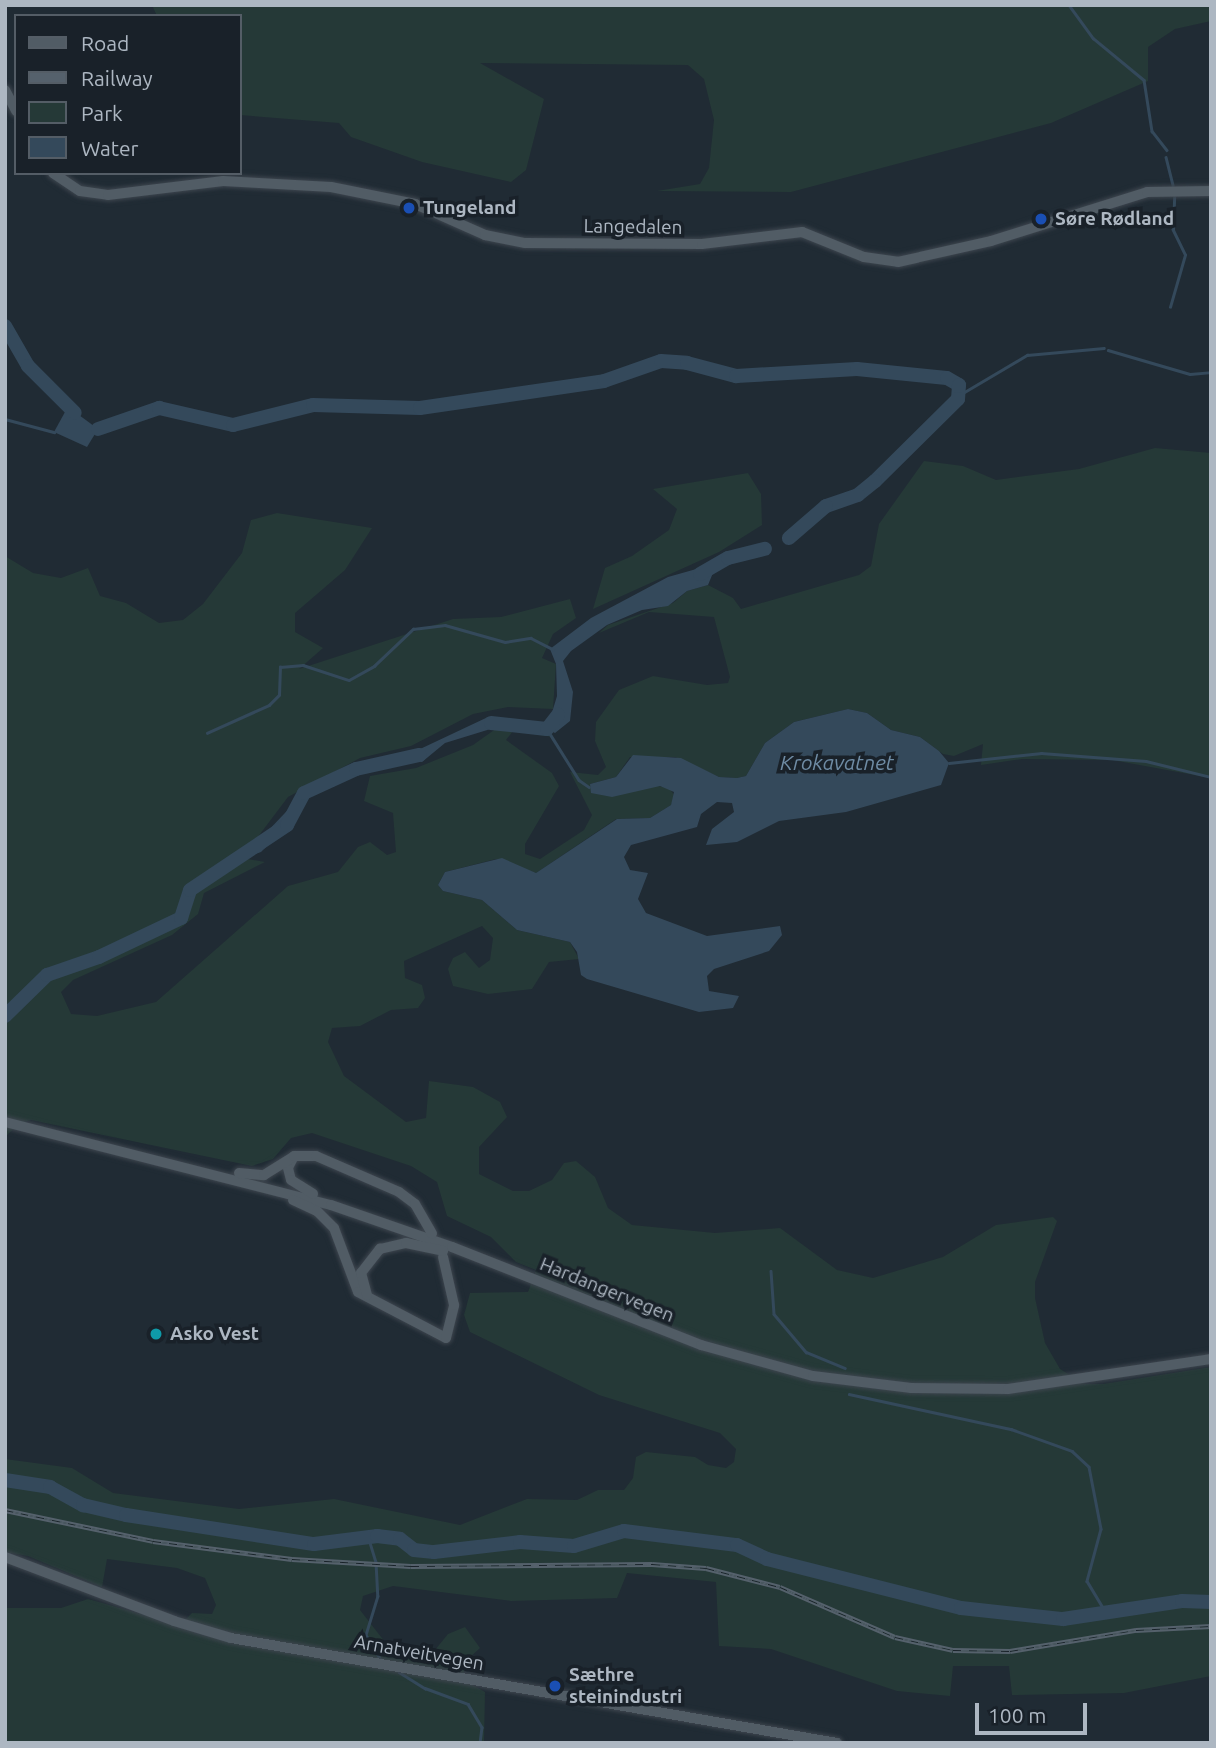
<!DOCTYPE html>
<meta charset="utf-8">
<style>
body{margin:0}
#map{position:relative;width:1216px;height:1748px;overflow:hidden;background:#202b34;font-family:Ubuntu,sans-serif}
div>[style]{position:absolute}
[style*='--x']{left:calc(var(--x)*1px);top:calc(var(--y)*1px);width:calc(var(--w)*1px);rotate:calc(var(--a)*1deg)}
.green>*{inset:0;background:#253937}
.water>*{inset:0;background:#34495b}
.stream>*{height:2.5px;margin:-1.25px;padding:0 1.25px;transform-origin:1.25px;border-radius:1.25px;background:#34495b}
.river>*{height:14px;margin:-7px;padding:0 7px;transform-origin:7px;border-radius:7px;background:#34495b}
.roads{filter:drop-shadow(0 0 2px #3d454e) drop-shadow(0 0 2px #3d454e)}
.major>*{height:10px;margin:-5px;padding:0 5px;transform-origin:5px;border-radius:5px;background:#515c65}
.rail>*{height:5px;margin-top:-2.5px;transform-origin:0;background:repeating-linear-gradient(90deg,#192129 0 8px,#55616c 0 16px);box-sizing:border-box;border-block:2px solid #55616c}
.dots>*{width:19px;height:19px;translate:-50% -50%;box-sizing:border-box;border:4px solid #192129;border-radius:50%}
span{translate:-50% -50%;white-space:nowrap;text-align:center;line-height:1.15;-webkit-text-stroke:7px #192129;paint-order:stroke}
.poi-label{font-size:19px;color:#adb7c2;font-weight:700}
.left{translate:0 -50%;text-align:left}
.street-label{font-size:19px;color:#adb7c2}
.water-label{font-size:21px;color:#6f8ca5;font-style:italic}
.frame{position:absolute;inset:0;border:7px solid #adb7c2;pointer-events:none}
.legend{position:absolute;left:14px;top:14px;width:228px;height:161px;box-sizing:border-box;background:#192129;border:2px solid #545d66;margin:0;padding:9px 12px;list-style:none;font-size:21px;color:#adb7c2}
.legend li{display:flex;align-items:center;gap:14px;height:35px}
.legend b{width:35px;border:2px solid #545d66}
.scale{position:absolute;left:975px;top:1703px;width:112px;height:32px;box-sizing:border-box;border:4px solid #adb7c2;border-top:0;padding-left:9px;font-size:21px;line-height:24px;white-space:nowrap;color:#adb7c2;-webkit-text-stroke:5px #192129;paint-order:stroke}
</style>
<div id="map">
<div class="green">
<div style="clip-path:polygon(152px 5px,1211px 5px,1211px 21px,1175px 29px,1148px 47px,1148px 81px,1051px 123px,791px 192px,657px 191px,700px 184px,709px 168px,714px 120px,704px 79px,688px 65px,480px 63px,544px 99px,526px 170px,511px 182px,422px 162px,351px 137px,339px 123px,240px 115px,240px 16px,157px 16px)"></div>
<div style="clip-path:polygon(1155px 448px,1211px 453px,1211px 778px,1112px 760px,1022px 759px,981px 765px,983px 744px,954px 756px,943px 754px,920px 737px,891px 730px,867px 713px,848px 709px,794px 722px,765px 743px,746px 776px,737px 778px,719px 777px,675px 757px,630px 757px,616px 777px,590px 784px,625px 793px,652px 785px,669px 788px,675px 796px,671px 805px,650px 818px,616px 819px,536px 873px,496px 859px,445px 872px,438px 885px,443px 891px,482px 900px,517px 930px,570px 942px,579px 959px,549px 962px,532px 989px,488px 994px,453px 986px,448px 969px,453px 958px,465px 952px,479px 968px,490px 960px,493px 938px,482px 926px,404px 961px,405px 978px,422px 985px,425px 998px,418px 1008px,391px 1010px,360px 1026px,332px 1028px,328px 1042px,344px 1076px,406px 1122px,426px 1118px,429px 1081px,473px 1087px,500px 1102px,507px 1117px,479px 1147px,479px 1174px,513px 1191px,529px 1191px,552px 1180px,564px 1163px,576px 1161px,595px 1177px,608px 1208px,632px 1225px,715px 1233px,780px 1228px,837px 1270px,873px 1278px,943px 1257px,996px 1225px,1053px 1217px,1057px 1221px,1035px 1282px,1035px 1298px,1045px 1343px,1060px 1369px,1085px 1384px,1103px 1384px,1211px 1367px,1211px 1676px,1124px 1693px,1012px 1695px,1009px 1666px,953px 1666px,950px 1696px,897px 1691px,771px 1649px,719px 1646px,716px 1582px,627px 1573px,617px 1598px,511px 1601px,393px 1586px,363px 1596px,360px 1610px,385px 1642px,435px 1650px,448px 1634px,465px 1627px,480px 1648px,467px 1660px,462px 1679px,485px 1692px,484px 1743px,5px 1743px,5px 1608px,61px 1608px,88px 1599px,180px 1625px,192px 1613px,212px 1614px,216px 1605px,205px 1578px,177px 1568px,107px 1559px,102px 1587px,28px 1556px,5px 1552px,5px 1459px,72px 1468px,113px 1493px,239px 1509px,334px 1499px,460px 1525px,527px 1499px,577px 1500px,598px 1490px,624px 1490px,633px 1478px,636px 1457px,646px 1452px,695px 1457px,708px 1465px,726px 1468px,734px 1462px,736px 1449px,720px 1433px,599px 1395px,470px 1332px,464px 1315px,470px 1293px,528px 1292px,536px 1270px,516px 1262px,491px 1237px,447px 1216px,437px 1182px,411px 1166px,312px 1133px,291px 1138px,273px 1159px,252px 1166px,31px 1120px,20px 1123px,5px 1137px,5px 556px,33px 573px,61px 578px,88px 568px,100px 596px,126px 603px,159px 623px,183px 620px,203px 604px,242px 553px,251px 520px,277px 513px,372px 528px,345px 570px,295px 613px,295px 632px,323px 648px,299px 669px,453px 619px,501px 617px,570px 599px,576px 618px,553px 634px,542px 658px,556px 664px,553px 709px,508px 707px,473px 714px,411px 746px,360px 758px,288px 797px,242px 858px,265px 862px,204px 893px,198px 914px,172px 935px,73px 980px,61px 992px,71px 1014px,97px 1016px,156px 1002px,288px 886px,338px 872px,358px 847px,370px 842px,387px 855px,396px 852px,393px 813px,364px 801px,370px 776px,416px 768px,473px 745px,497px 728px,546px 730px,553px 737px,513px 731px,506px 740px,552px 773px,559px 786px,525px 844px,525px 854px,540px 859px,584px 830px,592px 815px,570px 772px,598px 775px,606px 767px,595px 741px,596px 722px,619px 690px,653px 676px,707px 685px,728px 683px,730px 677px,714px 617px,649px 612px,599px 633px,608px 625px,673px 603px,687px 591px,708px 585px,733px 598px,741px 609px,859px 575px,871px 566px,879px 524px,924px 461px,963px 466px,996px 480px,1079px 469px)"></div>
<div style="clip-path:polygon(748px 473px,761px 494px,762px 525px,719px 552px,593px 609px,605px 568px,632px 556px,669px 530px,677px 509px,653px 489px)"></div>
</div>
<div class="water">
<div style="clip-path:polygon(65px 412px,79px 415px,98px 429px,87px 447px,54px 432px)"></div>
<div style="clip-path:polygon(707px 566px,715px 568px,708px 585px,687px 591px,668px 606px,642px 610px,607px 625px,571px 651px,563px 661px,573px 692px,570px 721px,555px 733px,547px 729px,557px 696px,556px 664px,550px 649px,591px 618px,668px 577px)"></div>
<div style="clip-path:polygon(848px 709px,867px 713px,891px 730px,920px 737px,939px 751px,949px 763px,941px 785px,846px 812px,779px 821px,737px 842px,706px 845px,712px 829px,734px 812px,732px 803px,717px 802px,701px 814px,697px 827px,631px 845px,624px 857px,630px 870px,648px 873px,638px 899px,646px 913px,707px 936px,780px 926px,782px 935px,769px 951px,714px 969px,707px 976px,709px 991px,739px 996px,733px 1008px,699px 1012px,587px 979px,581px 975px,577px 952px,570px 942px,517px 930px,482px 900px,443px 891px,438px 885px,445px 872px,502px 858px,536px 873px,617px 819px,650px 818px,671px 805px,674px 792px,660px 786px,612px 797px,591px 793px,590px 784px,616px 777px,633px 755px,681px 758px,719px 777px,737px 778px,746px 776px,765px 743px,794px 722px)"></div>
<div style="clip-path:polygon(488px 717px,510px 723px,445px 743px,422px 762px,401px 758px)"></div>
<div style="clip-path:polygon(304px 793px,272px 841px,261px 852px,241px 859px)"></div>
</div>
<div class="stream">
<div style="--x:1069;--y:5;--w:41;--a:54"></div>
<div style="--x:1093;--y:38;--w:66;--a:39.5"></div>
<div style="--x:1144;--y:80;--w:52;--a:81.1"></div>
<div style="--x:1152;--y:131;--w:24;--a:52"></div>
<div style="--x:1166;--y:157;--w:29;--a:76"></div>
<div style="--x:1170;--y:307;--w:54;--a:-73.9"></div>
<div style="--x:1185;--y:255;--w:28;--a:-116"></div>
<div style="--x:1173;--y:230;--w:34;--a:-88"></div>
<div style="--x:1108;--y:350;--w:85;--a:16.3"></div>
<div style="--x:1190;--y:374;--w:21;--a:-5"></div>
<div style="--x:961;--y:394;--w:77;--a:-30.6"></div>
<div style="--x:1027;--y:355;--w:77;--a:-5.2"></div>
<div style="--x:5;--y:419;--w:51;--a:14.9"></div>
<div style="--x:547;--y:729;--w:60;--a:57.9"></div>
<div style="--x:579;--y:780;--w:12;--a:35"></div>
<div style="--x:207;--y:733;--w:68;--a:-24.3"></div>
<div style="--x:269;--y:705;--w:14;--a:-45"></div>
<div style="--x:279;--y:695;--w:28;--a:-88"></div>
<div style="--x:280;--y:667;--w:23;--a:-5"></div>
<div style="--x:303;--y:665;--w:48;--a:18.1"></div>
<div style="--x:349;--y:680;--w:29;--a:-29"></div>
<div style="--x:374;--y:666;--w:54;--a:-43.5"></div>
<div style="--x:413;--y:629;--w:32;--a:-7"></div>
<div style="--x:445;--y:625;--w:62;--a:15.8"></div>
<div style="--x:505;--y:642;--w:26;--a:-9"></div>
<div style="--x:531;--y:638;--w:25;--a:27"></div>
<div style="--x:949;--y:763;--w:93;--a:-6.2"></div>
<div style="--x:1041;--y:753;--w:105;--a:4.4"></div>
<div style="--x:1146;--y:761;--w:67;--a:13.8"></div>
<div style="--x:771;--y:1271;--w:43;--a:86"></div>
<div style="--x:774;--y:1314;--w:50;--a:49.9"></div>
<div style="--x:806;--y:1352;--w:42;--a:22.3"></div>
<div style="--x:849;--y:1394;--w:166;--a:12.2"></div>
<div style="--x:1011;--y:1429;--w:65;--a:19.8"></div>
<div style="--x:1072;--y:1451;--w:23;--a:43"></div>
<div style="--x:1089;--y:1467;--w:63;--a:79"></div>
<div style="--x:1101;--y:1529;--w:54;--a:105.1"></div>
<div style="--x:1087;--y:1581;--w:39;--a:59"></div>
<div style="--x:368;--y:1536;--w:27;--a:73"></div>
<div style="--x:376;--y:1562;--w:34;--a:87"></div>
<div style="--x:378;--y:1596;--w:41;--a:107.1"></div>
<div style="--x:366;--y:1635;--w:29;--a:59"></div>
<div style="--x:399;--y:1672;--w:31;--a:32"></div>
<div style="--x:425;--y:1688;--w:46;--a:20.4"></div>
<div style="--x:468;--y:1704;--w:27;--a:59"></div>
<div style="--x:482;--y:1727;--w:16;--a:97"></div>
</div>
<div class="river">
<div style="--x:5;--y:326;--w:46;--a:60.1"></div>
<div style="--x:28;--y:366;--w:66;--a:45"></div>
<div style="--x:98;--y:429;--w:65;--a:-19"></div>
<div style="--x:159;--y:408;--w:76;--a:12.9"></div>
<div style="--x:233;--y:425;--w:82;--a:-14"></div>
<div style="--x:313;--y:405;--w:107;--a:1.6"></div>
<div style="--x:420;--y:408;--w:186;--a:-8.3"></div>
<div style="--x:604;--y:381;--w:60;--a:-19.3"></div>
<div style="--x:661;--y:361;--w:26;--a:4"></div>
<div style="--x:687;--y:363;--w:51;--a:14.9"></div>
<div style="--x:736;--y:376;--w:121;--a:-3.3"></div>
<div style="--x:857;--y:369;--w:90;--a:5.7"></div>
<div style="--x:947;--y:378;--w:14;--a:30"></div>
<div style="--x:959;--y:385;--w:14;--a:94"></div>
<div style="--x:958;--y:399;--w:117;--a:135.3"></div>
<div style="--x:875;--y:481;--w:22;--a:141"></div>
<div style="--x:858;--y:495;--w:34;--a:161"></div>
<div style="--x:826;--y:506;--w:49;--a:139.1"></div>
<div style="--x:700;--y:574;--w:32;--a:-30"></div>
<div style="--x:728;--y:558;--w:38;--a:-14"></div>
<div style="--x:491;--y:723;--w:56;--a:6.1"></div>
<div style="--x:547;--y:729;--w:18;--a:-52"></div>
<div style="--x:5;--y:1016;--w:59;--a:-44.3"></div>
<div style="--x:47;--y:975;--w:55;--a:-19.1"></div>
<div style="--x:99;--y:957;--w:91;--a:-25.4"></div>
<div style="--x:181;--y:918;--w:29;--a:-72"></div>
<div style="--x:190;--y:890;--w:117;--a:-33.8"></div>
<div style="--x:287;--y:825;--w:36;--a:-62"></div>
<div style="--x:304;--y:793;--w:57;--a:-24.8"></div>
<div style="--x:356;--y:769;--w:65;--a:-12.5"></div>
<div style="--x:5;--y:1480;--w:46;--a:8.8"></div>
<div style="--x:50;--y:1487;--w:38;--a:29"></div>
<div style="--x:83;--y:1505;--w:44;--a:13.1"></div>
<div style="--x:126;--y:1515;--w:190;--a:8.8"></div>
<div style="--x:314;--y:1544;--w:64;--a:-7.2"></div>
<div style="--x:377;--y:1536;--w:23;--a:7"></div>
<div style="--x:400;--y:1539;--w:18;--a:38"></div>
<div style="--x:414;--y:1550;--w:20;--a:6"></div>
<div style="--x:434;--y:1552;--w:87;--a:-6.6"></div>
<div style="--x:520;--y:1542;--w:54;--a:4.2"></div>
<div style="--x:574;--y:1546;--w:52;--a:-16.7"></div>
<div style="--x:624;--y:1531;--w:114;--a:7.1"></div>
<div style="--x:737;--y:1545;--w:33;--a:25"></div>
<div style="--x:767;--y:1559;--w:200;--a:14.2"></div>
<div style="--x:961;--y:1608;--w:103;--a:6.2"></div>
<div style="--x:1063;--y:1619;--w:120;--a:-8.6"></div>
<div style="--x:1182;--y:1601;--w:29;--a:2"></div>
</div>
<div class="roads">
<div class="major">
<div style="--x:5;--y:90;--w:24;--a:62"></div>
<div style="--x:53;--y:173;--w:32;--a:34"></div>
<div style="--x:80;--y:191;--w:28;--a:8"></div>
<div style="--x:108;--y:195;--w:116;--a:-6.9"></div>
<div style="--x:223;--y:181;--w:108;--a:3.2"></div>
<div style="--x:331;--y:187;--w:86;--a:11.4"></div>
<div style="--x:415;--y:204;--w:77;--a:23.9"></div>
<div style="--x:485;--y:235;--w:41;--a:11.3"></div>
<div style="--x:525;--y:243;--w:177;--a:0.3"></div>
<div style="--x:702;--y:244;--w:101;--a:-6.8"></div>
<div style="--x:802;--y:232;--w:67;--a:22"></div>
<div style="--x:864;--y:257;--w:34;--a:8"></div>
<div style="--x:898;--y:262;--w:95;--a:-12.7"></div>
<div style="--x:991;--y:241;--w:164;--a:-17.4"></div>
<div style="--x:1147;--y:192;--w:64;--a:-0.9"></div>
<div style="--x:5;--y:1122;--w:336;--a:14.3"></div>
<div style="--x:331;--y:1205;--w:128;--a:19.1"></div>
<div style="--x:452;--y:1247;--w:268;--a:21.5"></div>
<div style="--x:701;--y:1345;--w:116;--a:15.5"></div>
<div style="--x:813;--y:1376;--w:99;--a:7"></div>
<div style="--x:911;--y:1388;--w:97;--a:0.6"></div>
<div style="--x:1008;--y:1389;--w:205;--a:-8.4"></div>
<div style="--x:293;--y:1158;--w:11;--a:117"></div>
<div style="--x:288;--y:1168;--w:12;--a:76"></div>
<div style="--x:291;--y:1180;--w:26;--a:32"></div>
<div style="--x:239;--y:1173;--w:25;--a:5"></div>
<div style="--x:264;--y:1175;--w:36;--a:-32"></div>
<div style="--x:294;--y:1156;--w:22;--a:0"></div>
<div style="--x:316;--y:1156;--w:90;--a:23.4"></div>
<div style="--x:399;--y:1192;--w:20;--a:37"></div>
<div style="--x:415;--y:1204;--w:34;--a:60"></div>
<div style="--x:293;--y:1200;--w:26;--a:25"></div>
<div style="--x:317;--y:1211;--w:24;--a:45"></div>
<div style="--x:334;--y:1228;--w:68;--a:69.4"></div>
<div style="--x:358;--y:1292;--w:99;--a:27.6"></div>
<div style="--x:446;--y:1338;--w:34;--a:-76"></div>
<div style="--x:454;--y:1305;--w:49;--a:-102.9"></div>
<div style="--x:367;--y:1295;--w:23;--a:-105"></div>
<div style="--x:361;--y:1273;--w:31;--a:-52"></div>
<div style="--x:380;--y:1249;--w:27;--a:-13"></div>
<div style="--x:406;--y:1243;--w:38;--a:12"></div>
<div style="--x:5;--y:1557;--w:181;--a:20.7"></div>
<div style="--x:174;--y:1621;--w:59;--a:16.6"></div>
<div style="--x:231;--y:1638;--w:615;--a:9.83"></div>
</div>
</div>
<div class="rail">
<div style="--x:5;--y:1510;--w:151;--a:11.8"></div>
<div style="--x:153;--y:1541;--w:140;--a:7.4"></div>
<div style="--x:292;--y:1559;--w:119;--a:3.4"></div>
<div style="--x:411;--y:1566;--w:241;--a:-0.5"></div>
<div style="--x:652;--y:1564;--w:54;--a:4.2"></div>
<div style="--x:706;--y:1568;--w:76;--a:14.4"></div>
<div style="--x:780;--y:1587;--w:125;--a:23.5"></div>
<div style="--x:895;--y:1637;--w:59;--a:12.6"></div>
<div style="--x:953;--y:1650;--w:57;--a:1"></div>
<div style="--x:1010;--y:1651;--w:128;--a:-9.5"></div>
<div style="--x:1136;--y:1630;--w:75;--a:-3.1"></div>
</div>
<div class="dots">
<div style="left:409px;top:208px;background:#1a4fb4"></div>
<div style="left:1041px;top:219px;background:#1a4fb4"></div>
<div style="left:156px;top:1334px;background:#0f9aa8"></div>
<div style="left:555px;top:1686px;background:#1a4fb4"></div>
</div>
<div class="poi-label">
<span class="left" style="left:423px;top:208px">Tungeland</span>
<span class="left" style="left:1055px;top:219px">Søre Rødland</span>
<span class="left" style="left:170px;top:1334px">Asko Vest</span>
<span class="left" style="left:569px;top:1686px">Sæthre<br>steinindustri</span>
</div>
<div class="street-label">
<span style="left:633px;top:227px;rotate:1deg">Langedalen</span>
<span style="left:607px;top:1290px;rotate:22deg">Hardangervegen</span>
<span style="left:419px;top:1653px;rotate:10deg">Arnatveitvegen</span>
</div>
<div class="water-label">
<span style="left:837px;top:762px">Krokavatnet</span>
</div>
<div class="frame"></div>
<ul class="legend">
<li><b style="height:9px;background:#515c65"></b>Road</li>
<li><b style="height:9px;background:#55616c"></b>Railway</li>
<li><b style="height:19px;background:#253937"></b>Park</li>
<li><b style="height:19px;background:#34495b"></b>Water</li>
</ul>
<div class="scale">100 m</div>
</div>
